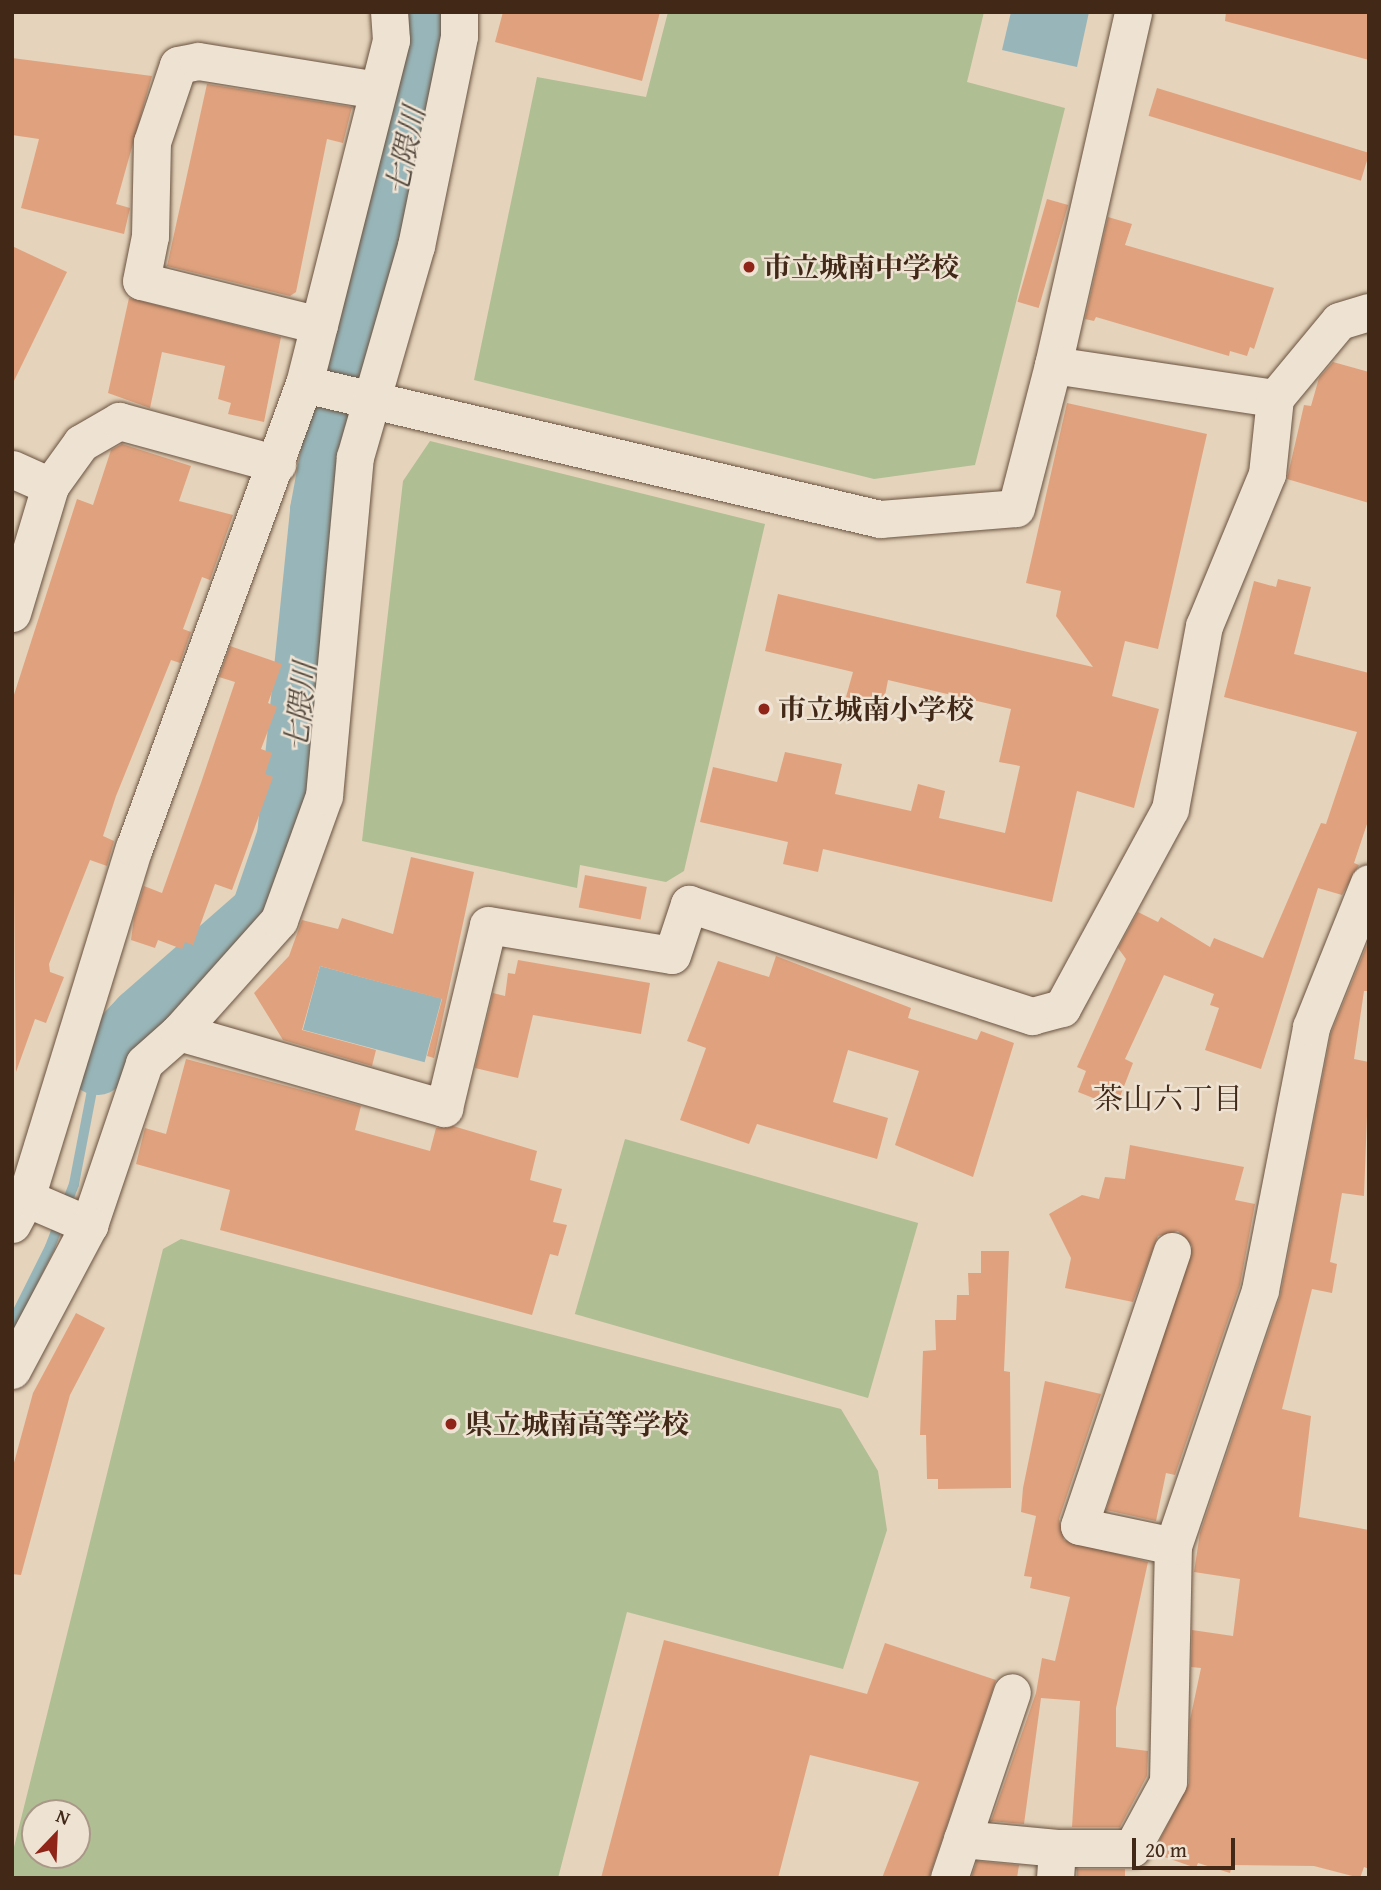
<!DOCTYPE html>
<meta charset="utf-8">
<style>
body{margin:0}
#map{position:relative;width:1381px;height:1890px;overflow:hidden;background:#e5d3bb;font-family:"Gentium Book Plus","Noto Serif JP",serif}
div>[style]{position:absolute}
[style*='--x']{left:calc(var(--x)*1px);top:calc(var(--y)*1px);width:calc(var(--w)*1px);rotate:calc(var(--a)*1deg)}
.green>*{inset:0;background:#b0be93;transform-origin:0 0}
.water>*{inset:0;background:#98b6b9;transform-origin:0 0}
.stream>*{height:10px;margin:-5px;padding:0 5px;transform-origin:5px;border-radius:5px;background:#98b6b9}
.river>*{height:61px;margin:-30.5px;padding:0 30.5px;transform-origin:30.5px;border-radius:30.5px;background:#98b6b9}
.building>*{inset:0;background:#e0a27e;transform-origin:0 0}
.roads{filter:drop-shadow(0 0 2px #6a5340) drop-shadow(0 0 2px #6a5340)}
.minor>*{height:37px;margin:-18.5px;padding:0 18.5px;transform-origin:18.5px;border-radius:18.5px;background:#eee2d3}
.dots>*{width:19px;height:19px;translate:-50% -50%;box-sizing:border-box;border:4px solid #eee2d3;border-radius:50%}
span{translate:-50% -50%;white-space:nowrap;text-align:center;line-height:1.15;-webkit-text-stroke:5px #eee2d3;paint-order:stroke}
.poi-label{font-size:28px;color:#412817;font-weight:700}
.left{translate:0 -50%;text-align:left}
.water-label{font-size:30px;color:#574c40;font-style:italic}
.neighbourhood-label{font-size:30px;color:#412817}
.frame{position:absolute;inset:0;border:14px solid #412817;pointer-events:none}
.north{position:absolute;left:21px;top:1799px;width:70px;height:70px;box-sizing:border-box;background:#eee2d3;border:2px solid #a99888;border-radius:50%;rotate:23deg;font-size:19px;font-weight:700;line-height:28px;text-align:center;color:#412817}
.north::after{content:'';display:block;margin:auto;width:24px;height:32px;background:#8f2418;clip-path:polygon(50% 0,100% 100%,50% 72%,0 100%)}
.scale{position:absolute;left:1132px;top:1838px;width:103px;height:32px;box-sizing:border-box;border:4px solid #412817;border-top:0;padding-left:9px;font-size:21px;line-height:24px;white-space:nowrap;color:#412817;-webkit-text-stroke:5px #eee2d3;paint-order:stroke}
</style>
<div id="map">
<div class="green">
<div style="clip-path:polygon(668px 12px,984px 12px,967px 82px,1065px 108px,975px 465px,874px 479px,474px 380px,537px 77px,646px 97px)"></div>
<div style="clip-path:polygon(430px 441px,765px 524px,684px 871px,666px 882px,580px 865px,577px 888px,362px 841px,403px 481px)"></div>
<div style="left:625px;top:1139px;width:305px;height:182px;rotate:16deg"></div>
<div style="clip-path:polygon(evenodd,181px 1239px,841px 1409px,878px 1471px,887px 1530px,843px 1669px,627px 1612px,558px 1878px,12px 1878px,12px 1855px,163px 1249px,181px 1239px,77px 1813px,77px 1855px,35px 1855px,35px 1813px,77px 1813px)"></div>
</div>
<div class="water">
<div style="clip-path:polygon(1011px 12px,1089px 12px,1077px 67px,1002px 50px)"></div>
<div style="left:320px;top:966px;width:126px;height:66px;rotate:15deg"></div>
</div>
<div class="stream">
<div style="--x:12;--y:1323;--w:85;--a:-63.4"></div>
<div style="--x:50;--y:1247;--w:67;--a:-69.1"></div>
<div style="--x:74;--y:1184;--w:122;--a:-79.1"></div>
</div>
<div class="river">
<div style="--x:97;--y:1064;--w:63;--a:-46.9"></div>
<div style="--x:140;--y:1018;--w:161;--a:-41.2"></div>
<div style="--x:261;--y:912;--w:80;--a:-71.1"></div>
<div style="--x:287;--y:836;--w:328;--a:-84.2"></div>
<div style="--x:320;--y:510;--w:105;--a:-79.5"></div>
<div style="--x:339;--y:407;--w:124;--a:-72.1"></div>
<div style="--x:377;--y:289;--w:282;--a:-79.4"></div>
</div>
<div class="building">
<div style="clip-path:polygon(503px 12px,660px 12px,642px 81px,495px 42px)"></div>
<div style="clip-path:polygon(1226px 12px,1369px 12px,1369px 60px,1225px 21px)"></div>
<div style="clip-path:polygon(12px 58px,152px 76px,116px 204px,130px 208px,124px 234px,21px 208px,39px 139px,12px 135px)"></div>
<div style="clip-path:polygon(207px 84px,352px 107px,343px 143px,327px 139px,296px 292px,290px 296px,167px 266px)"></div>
<div style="left:1157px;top:88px;width:222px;height:29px;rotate:17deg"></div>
<div style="left:1047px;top:199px;width:22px;height:107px;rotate:16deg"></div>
<div style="clip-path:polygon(1108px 217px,1132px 224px,1125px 245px,1274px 288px,1254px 349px,1250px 347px,1247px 356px,1230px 351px,1229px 356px,1096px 317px,1094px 321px,1085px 319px)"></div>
<div style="clip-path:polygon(12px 246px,67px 272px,12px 385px)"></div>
<div style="clip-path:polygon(129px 298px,281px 337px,264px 422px,228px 414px,231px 403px,218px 399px,225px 366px,162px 352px,150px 408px,108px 393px)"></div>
<div style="clip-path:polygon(1333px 362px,1369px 372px,1369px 503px,1287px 479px,1304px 405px,1311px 406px,1319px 378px)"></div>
<div style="clip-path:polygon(1067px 403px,1207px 434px,1158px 649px,1125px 641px,1112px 696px,1159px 709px,1134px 808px,1077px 791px,1052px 902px,823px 849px,818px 872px,783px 864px,788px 842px,700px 822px,713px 767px,777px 782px,785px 752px,842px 764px,835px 794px,911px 811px,918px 784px,945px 791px,939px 818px,1005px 833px,1020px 766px,999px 762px,1011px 709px,888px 680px,883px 706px,846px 697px,853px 672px,765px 651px,778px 594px,1093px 667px,1056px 616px,1061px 591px,1026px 583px)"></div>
<div style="clip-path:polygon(122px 444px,191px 466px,179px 501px,233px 515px,210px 580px,202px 577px,183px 629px,191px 632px,180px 663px,171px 660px,116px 796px,103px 836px,114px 841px,107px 866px,90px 860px,49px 964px,50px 972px,64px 977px,46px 1023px,35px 1019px,16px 1072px,12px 701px,77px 499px,93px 505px,111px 450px)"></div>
<div style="clip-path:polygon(1278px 579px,1311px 587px,1294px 654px,1369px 673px,1369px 818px,1354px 863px,1359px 865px,1342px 895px,1318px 888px,1261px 1069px,1205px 1050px,1219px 1008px,1210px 1005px,1214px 994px,1164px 975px,1125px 1059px,1133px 1063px,1116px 1107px,1078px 1092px,1086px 1071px,1077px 1067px,1126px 959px,1118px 948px,1138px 912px,1158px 922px,1161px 917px,1210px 947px,1214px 938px,1263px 958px,1321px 823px,1326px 824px,1357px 732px,1224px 697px,1254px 581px,1276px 587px)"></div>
<div style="clip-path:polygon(230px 646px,282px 664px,268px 703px,277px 707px,261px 749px,272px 753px,265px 774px,273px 777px,232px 890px,215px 884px,193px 945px,185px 942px,182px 949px,158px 940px,155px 948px,131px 940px,134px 918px,144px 886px,162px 893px,202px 780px,235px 682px,219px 677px)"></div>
<div style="clip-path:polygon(411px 857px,474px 872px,434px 1058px,427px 1056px,442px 999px,320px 966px,302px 1030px,376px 1050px,372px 1066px,283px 1040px,254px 993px,289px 956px,302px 920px,338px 929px,342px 918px,393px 934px)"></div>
<div style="left:585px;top:875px;width:63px;height:33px;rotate:11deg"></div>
<div style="clip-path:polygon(1369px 940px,1369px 991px,1364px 991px,1354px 1059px,1369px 1062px,1364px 1196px,1342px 1193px,1330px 1262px,1337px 1264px,1332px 1293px,1312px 1289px,1282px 1409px,1311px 1416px,1299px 1517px,1369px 1530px,1369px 1869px,1364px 1867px,1360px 1878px,1314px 1866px,1232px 1865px,1230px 1873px,1198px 1863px,1196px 1868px,1153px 1853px,1189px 1783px,1190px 1720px,1201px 1668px,1191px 1667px,1192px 1630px,1233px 1636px,1240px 1579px,1194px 1572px,1200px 1533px,1280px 1297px,1331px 1033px)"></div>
<div style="clip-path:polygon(776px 956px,911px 1008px,908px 1018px,977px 1040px,981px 1031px,1014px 1043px,973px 1177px,895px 1145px,919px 1071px,848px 1050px,833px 1102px,888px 1118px,877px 1159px,757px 1124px,749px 1144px,680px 1120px,706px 1048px,687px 1041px,718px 961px,769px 977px)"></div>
<div style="clip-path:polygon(518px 960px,650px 983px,641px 1034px,533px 1015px,518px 1078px,475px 1068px,493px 993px,505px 996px,508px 973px,515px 974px)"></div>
<div style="clip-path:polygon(186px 1059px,361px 1106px,355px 1130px,430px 1151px,436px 1128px,453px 1126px,537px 1151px,530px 1180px,562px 1189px,553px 1222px,567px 1225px,558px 1256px,550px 1254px,532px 1315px,220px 1230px,230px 1190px,136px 1164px,145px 1128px,166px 1134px)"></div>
<div style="clip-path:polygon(1130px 1145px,1244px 1167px,1235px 1200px,1255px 1204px,1240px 1285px,1175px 1475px,1166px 1473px,1156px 1521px,1106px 1510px,1192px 1246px,1178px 1231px,1158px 1236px,1133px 1302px,1065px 1288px,1071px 1258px,1049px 1214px,1082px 1195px,1099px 1199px,1105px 1177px,1125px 1179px)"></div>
<div style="clip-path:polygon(981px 1251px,1009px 1251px,1004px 1371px,1010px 1372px,1011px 1488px,938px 1489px,938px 1479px,927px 1479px,926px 1435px,920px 1435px,923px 1351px,936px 1350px,935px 1320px,956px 1320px,957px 1295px,969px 1295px,968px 1273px,981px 1273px)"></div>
<div style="clip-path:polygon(76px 1313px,105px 1328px,70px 1395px,21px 1575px,12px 1574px,12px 1470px,33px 1393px)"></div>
<div style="clip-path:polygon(1045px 1381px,1101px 1394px,1059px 1519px,1064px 1540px,1148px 1562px,1116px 1708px,1116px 1747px,1148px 1751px,1147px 1776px,1120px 1827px,1072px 1827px,1080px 1701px,1041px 1698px,1024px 1824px,991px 1821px,1036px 1693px,1042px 1658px,1055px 1661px,1070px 1597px,1030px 1588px,1032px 1577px,1024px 1576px,1036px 1516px,1021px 1512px,1023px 1488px)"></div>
<div style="clip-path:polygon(664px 1640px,867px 1694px,885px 1643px,996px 1680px,929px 1878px,882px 1878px,919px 1782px,810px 1755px,778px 1878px,601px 1878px)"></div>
<div style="clip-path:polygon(977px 1861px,1019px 1865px,1017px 1878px,971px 1878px)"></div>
<div style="left:1077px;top:1869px;width:48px;height:9px"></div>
</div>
<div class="roads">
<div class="minor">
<div style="--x:319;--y:325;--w:183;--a:-166.1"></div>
<div style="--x:141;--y:281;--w:46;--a:-78.7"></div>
<div style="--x:150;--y:236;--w:94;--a:-88.8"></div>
<div style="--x:152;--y:142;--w:81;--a:-71.3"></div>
<div style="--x:178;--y:65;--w:20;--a:-11"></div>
<div style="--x:198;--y:61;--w:182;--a:9.2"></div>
<div style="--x:1053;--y:365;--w:362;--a:-77.2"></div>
<div style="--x:304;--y:384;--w:592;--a:13.19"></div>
<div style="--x:880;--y:519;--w:136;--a:-4.6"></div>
<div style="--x:1016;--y:508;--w:148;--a:-75.5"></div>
<div style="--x:1053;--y:365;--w:224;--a:8.5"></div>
<div style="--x:1275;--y:398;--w:100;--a:-50.3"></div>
<div style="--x:1339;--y:321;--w:31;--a:-17"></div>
<div style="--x:12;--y:469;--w:42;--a:24.1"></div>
<div style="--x:12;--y:613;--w:133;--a:-73.3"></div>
<div style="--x:50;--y:486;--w:53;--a:-54.2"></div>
<div style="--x:81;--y:443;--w:44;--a:-30.1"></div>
<div style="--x:119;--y:421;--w:164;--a:15.2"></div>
<div style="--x:179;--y:1032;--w:150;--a:-48.2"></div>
<div style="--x:279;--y:920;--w:132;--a:-70.1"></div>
<div style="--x:324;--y:796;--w:340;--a:-84.8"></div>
<div style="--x:355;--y:457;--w:220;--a:-73.9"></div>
<div style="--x:416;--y:246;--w:214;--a:-78.4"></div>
<div style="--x:459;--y:36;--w:24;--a:-90"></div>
<div style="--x:26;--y:1198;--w:69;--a:23.2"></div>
<div style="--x:89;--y:1225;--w:171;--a:-71.2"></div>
<div style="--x:144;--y:1063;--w:47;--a:-41.5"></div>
<div style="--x:179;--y:1032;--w:276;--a:16"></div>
<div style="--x:444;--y:1108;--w:188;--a:-76.5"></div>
<div style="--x:488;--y:925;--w:186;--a:9.3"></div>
<div style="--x:672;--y:955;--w:54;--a:-71.6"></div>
<div style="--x:689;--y:904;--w:361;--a:18.1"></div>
<div style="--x:1032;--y:1016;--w:31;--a:-15"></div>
<div style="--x:1062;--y:1008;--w:226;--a:-61.5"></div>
<div style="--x:1170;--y:809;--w:186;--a:-79.5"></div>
<div style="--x:1204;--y:626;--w:165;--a:-67.5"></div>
<div style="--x:1267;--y:474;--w:76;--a:-84"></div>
<div style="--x:12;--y:1224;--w:30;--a:-62"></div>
<div style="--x:26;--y:1198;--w:366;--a:-72.9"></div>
<div style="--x:134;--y:848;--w:494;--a:-69.9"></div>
<div style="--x:304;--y:384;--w:355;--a:-75.8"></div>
<div style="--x:391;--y:40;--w:28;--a:-94"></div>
<div style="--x:1172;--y:1251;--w:290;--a:108.7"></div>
<div style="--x:1079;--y:1526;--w:96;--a:12"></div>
<div style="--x:12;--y:1370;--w:164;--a:-62"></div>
<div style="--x:962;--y:1839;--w:95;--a:5.4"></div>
<div style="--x:949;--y:1878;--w:196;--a:-71.3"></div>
<div style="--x:1055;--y:1878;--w:30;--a:-86"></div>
<div style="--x:1057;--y:1848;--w:75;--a:0"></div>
<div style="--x:1132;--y:1848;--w:75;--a:-61.4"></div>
<div style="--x:1168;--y:1782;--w:236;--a:-88.8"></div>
<div style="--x:1173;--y:1546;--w:270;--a:-71.2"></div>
<div style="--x:1260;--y:1290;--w:268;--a:-79"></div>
<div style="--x:1311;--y:1027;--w:155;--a:-68.1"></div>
</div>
</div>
<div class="dots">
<div style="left:749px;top:267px;background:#8f2418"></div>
<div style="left:764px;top:709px;background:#8f2418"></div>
<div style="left:451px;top:1424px;background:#8f2418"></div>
</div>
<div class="poi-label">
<span class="left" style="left:763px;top:267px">市立城南中学校</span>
<span class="left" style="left:778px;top:709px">市立城南小学校</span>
<span class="left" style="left:465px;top:1424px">県立城南高等学校</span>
</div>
<div class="water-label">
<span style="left:405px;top:151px;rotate:-78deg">七隈川</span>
<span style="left:300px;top:707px;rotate:-84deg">七隈川</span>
</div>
<div class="neighbourhood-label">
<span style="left:1168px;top:1098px">茶山六丁目</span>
</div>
<div class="frame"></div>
<div class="north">N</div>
<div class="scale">20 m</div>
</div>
